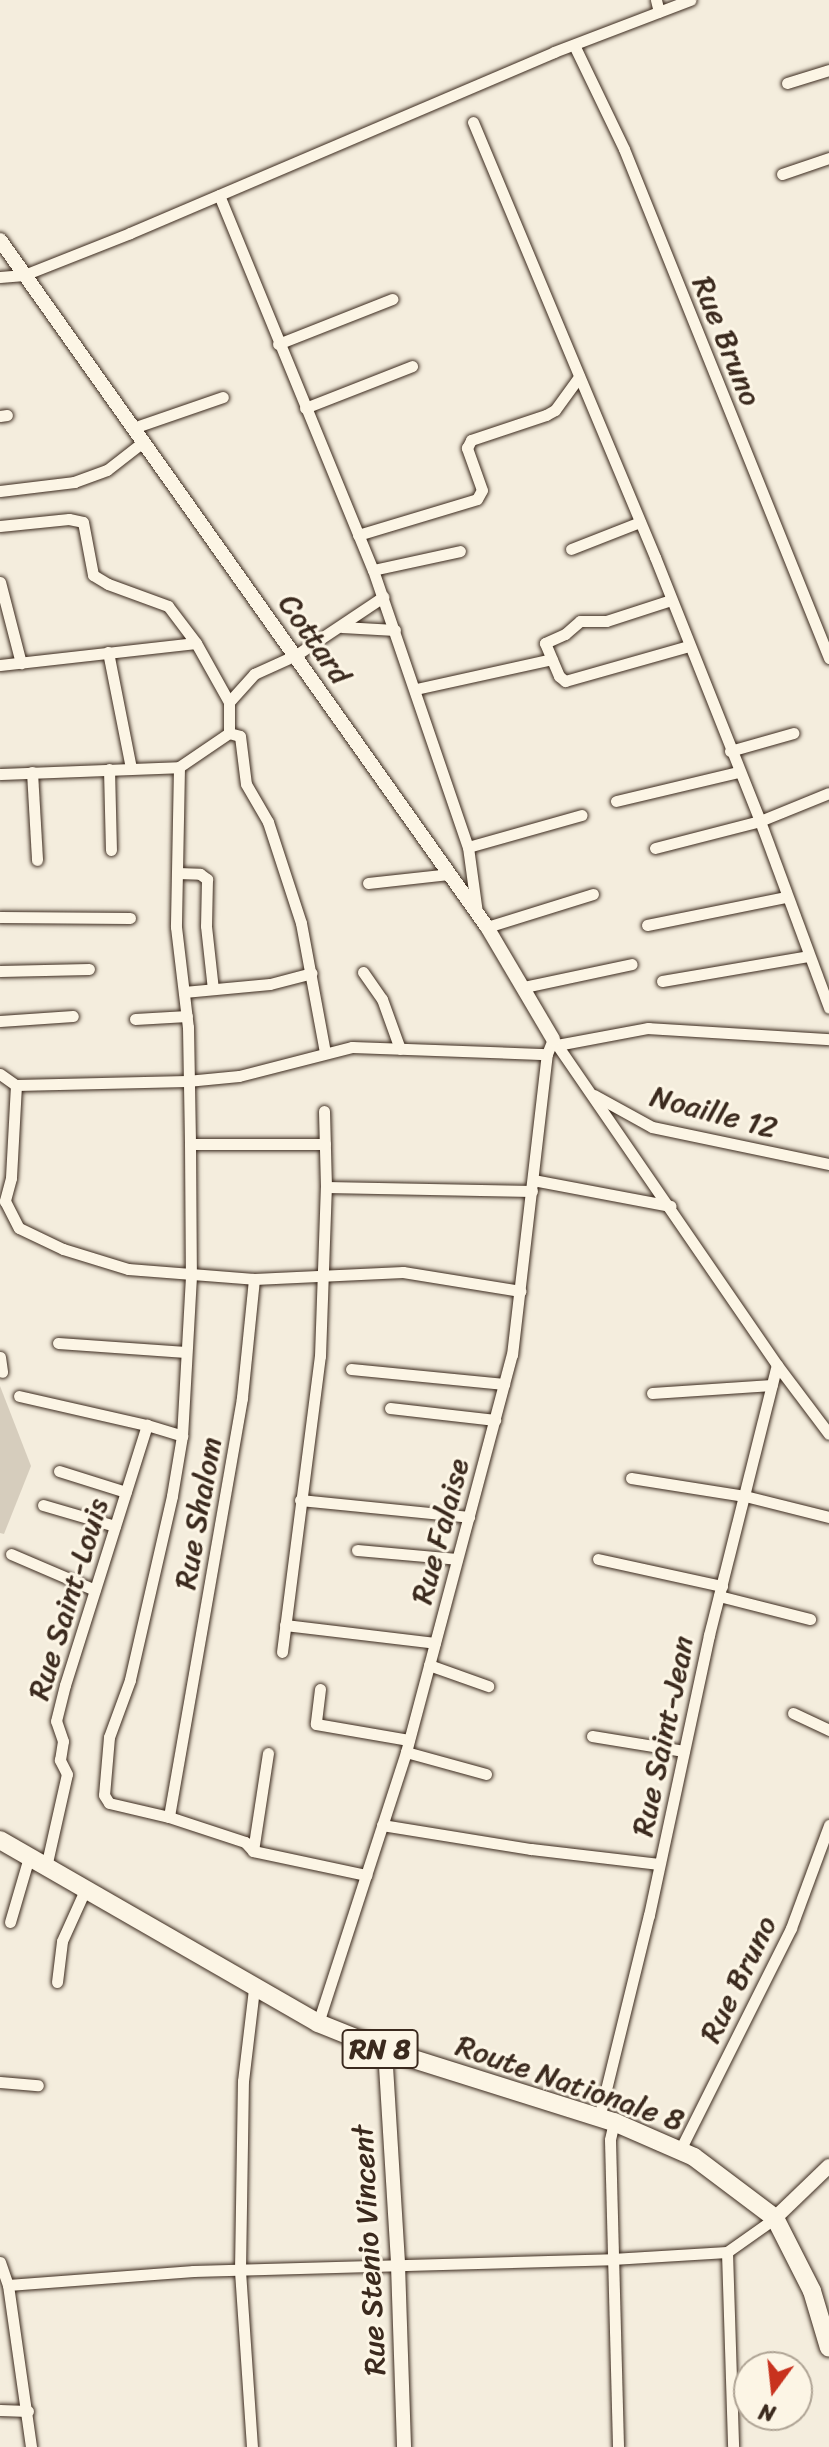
<!DOCTYPE html>
<style>
body{margin:0}
#map{position:relative;width:829px;height:2447px;overflow:hidden;background:#f4eddd;font-family:Sriracha,sans-serif}
div>[style]{position:absolute}
[style*='--x']{left:calc(var(--x)*1px);top:calc(var(--y)*1px);width:calc(var(--w)*1px);rotate:calc(var(--a)*1deg)}
.green>*{inset:0;background:#d6cdbd}
.roads{filter:drop-shadow(0 0 2px #3b2a1e) drop-shadow(0 0 2px #3b2a1e)}
.minor>*{height:11px;margin:-5.5px;padding:0 5.5px;transform-origin:5.5px;border-radius:5.5px;background:#fcf5e5}
.tertiary>*{height:14px;margin:-7px;padding:0 7px;transform-origin:7px;border-radius:7px;background:#fcf5e5}
.primary>*{height:18px;margin:-9px;padding:0 9px;transform-origin:9px;border-radius:9px;background:#fcf5e5}
span{translate:-50% -50%;white-space:nowrap;text-align:center;line-height:1.15;-webkit-text-stroke:6px #fcf5e5;paint-order:stroke}
.shield-label span{padding:2px 6px;background:#fcf5e5;border:2px solid;border-radius:6px;-webkit-text-stroke-width:0}
.shield-label{font-size:28px;color:#3b2a1e;font-weight:700}
.street-label{font-size:30px;color:#3b2a1e}
.north{position:absolute;left:733px;top:2351px;width:80px;height:80px;box-sizing:border-box;background:#fcf5e5;border:2px solid #afa495;border-radius:50%;rotate:195deg;font-size:22px;font-weight:700;line-height:32px;text-align:center;color:#3b2a1e}
.north::after{content:'';display:block;margin:auto;width:28px;height:36px;background:#c8321e;clip-path:polygon(50% 0,100% 100%,50% 72%,0 100%)}
</style>
<div id="map">
<div class="green">
<div style="clip-path:polygon(0 1386px,31px 1466px,4px 1534px,0 1533px)"></div>
</div>
<div class="roads">
<div class="minor">
<div style="--x:656;--y:0;--w:12;--a:76"></div>
<div style="--x:574;--y:45;--w:115;--a:64.3"></div>
<div style="--x:624;--y:149;--w:549;--a:68.06"></div>
<div style="--x:787;--y:83;--w:44;--a:-17.2"></div>
<div style="--x:473;--y:122;--w:472;--a:67.3"></div>
<div style="--x:655;--y:557;--w:284;--a:68.3"></div>
<div style="--x:760;--y:821;--w:199;--a:69.7"></div>
<div style="--x:782;--y:174;--w:50;--a:-18.8"></div>
<div style="--x:219;--y:195;--w:405;--a:67.7"></div>
<div style="--x:373;--y:570;--w:293;--a:71.1"></div>
<div style="--x:468;--y:847;--w:67;--a:82.2"></div>
<div style="--x:0;--y:277;--w:24;--a:-5"></div>
<div style="--x:24;--y:275;--w:114;--a:-21.6"></div>
<div style="--x:130;--y:233;--w:461;--a:-23.1"></div>
<div style="--x:554;--y:52;--w:146;--a:-20.9"></div>
<div style="--x:278;--y:344;--w:123;--a:-21.5"></div>
<div style="--x:305;--y:408;--w:115;--a:-21.4"></div>
<div style="--x:0;--y:416;--w:7;--a:-8"></div>
<div style="--x:133;--y:428;--w:95;--a:-19"></div>
<div style="--x:0;--y:491;--w:75;--a:-6.9"></div>
<div style="--x:74;--y:482;--w:35;--a:-20"></div>
<div style="--x:107;--y:470;--w:46;--a:-37.9"></div>
<div style="--x:0;--y:526;--w:69;--a:-5.8"></div>
<div style="--x:69;--y:519;--w:14;--a:12"></div>
<div style="--x:83;--y:522;--w:54;--a:79.3"></div>
<div style="--x:93;--y:575;--w:17;--a:31"></div>
<div style="--x:108;--y:584;--w:64;--a:20.1"></div>
<div style="--x:168;--y:606;--w:46;--a:52.9"></div>
<div style="--x:196;--y:643;--w:68;--a:60.8"></div>
<div style="--x:358;--y:535;--w:124;--a:-16.8"></div>
<div style="--x:477;--y:499;--w:10;--a:-61"></div>
<div style="--x:482;--y:490;--w:45;--a:-109.7"></div>
<div style="--x:467;--y:448;--w:9;--a:-63"></div>
<div style="--x:471;--y:440;--w:79;--a:-18.4"></div>
<div style="--x:546;--y:415;--w:10;--a:-29"></div>
<div style="--x:555;--y:410;--w:41;--a:-54"></div>
<div style="--x:571;--y:549;--w:74;--a:-21.4"></div>
<div style="--x:373;--y:570;--w:89;--a:-12.3"></div>
<div style="--x:0;--y:582;--w:84;--a:75.5"></div>
<div style="--x:671;--y:600;--w:68;--a:162.1"></div>
<div style="--x:606;--y:621;--w:26;--a:180"></div>
<div style="--x:580;--y:621;--w:20;--a:139"></div>
<div style="--x:565;--y:634;--w:22;--a:156"></div>
<div style="--x:545;--y:643;--w:36;--a:67"></div>
<div style="--x:559;--y:676;--w:8;--a:40"></div>
<div style="--x:565;--y:681;--w:129;--a:-15.8"></div>
<div style="--x:342;--y:627;--w:53;--a:3.2"></div>
<div style="--x:108;--y:652;--w:118;--a:78.8"></div>
<div style="--x:0;--y:665;--w:197;--a:-6.4"></div>
<div style="--x:416;--y:689;--w:139;--a:-12.4"></div>
<div style="--x:229;--y:733;--w:31;--a:-90"></div>
<div style="--x:229;--y:702;--w:38;--a:-48"></div>
<div style="--x:254;--y:674;--w:46;--a:-24.3"></div>
<div style="--x:296;--y:655;--w:105;--a:-33.7"></div>
<div style="--x:730;--y:751;--w:66;--a:-15.9"></div>
<div style="--x:179;--y:767;--w:60;--a:-34.2"></div>
<div style="--x:229;--y:733;--w:11;--a:15"></div>
<div style="--x:240;--y:736;--w:48;--a:82.9"></div>
<div style="--x:246;--y:784;--w:44;--a:59.9"></div>
<div style="--x:268;--y:822;--w:106;--a:71.9"></div>
<div style="--x:301;--y:923;--w:131;--a:79.5"></div>
<div style="--x:109;--y:769;--w:81;--a:88.6"></div>
<div style="--x:32;--y:772;--w:88;--a:86.7"></div>
<div style="--x:0;--y:774;--w:179;--a:-2.2"></div>
<div style="--x:179;--y:767;--w:160;--a:91.1"></div>
<div style="--x:176;--y:927;--w:101;--a:83.2"></div>
<div style="--x:188;--y:1027;--w:117;--a:89"></div>
<div style="--x:190;--y:1144;--w:132;--a:89.6"></div>
<div style="--x:191;--y:1276;--w:160;--a:93.2"></div>
<div style="--x:182;--y:1436;--w:61;--a:99.5"></div>
<div style="--x:172;--y:1496;--w:189;--a:102.9"></div>
<div style="--x:130;--y:1680;--w:61;--a:110.2"></div>
<div style="--x:109;--y:1737;--w:58;--a:94.9"></div>
<div style="--x:104;--y:1795;--w:9;--a:58"></div>
<div style="--x:109;--y:1803;--w:62;--a:13.1"></div>
<div style="--x:169;--y:1817;--w:80;--a:18.2"></div>
<div style="--x:245;--y:1842;--w:12;--a:48"></div>
<div style="--x:253;--y:1851;--w:116;--a:12"></div>
<div style="--x:616;--y:801;--w:125;--a:-13.4"></div>
<div style="--x:468;--y:847;--w:118;--a:-15.7"></div>
<div style="--x:655;--y:848;--w:108;--a:-14.4"></div>
<div style="--x:760;--y:821;--w:74;--a:-22.1"></div>
<div style="--x:177;--y:873;--w:23;--a:2"></div>
<div style="--x:200;--y:874;--w:9;--a:36"></div>
<div style="--x:207;--y:879;--w:47;--a:91.2"></div>
<div style="--x:206;--y:926;--w:63;--a:83.7"></div>
<div style="--x:368;--y:883;--w:81;--a:-6.3"></div>
<div style="--x:0;--y:917;--w:130;--a:0.4"></div>
<div style="--x:647;--y:925;--w:142;--a:-11.4"></div>
<div style="--x:487;--y:927;--w:111;--a:-17.3"></div>
<div style="--x:0;--y:971;--w:89;--a:-1.3"></div>
<div style="--x:363;--y:972;--w:33;--a:55"></div>
<div style="--x:382;--y:999;--w:53;--a:70.2"></div>
<div style="--x:662;--y:981;--w:148;--a:-9.7"></div>
<div style="--x:524;--y:987;--w:110;--a:-12"></div>
<div style="--x:184;--y:992;--w:86;--a:-5.3"></div>
<div style="--x:270;--y:984;--w:43;--a:-14.7"></div>
<div style="--x:135;--y:1019;--w:52;--a:-3.3"></div>
<div style="--x:0;--y:1021;--w:73;--a:-3.9"></div>
<div style="--x:553;--y:1039;--w:396;--a:55.5"></div>
<div style="--x:777;--y:1365;--w:86;--a:53"></div>
<div style="--x:557;--y:1045;--w:93;--a:-10.6"></div>
<div style="--x:648;--y:1028;--w:181;--a:3.5"></div>
<div style="--x:0;--y:1074;--w:19;--a:35"></div>
<div style="--x:16;--y:1085;--w:171;--a:-1.3"></div>
<div style="--x:187;--y:1081;--w:52;--a:-5.5"></div>
<div style="--x:239;--y:1076;--w:117;--a:-14.4"></div>
<div style="--x:352;--y:1047;--w:195;--a:2.1"></div>
<div style="--x:16;--y:1085;--w:93;--a:93.1"></div>
<div style="--x:11;--y:1178;--w:24;--a:105"></div>
<div style="--x:5;--y:1201;--w:30;--a:63"></div>
<div style="--x:19;--y:1228;--w:49;--a:25.5"></div>
<div style="--x:63;--y:1249;--w:68;--a:17.1"></div>
<div style="--x:128;--y:1269;--w:126;--a:4.5"></div>
<div style="--x:254;--y:1279;--w:120;--a:95.8"></div>
<div style="--x:242;--y:1398;--w:425;--a:99.9"></div>
<div style="--x:594;--y:1095;--w:66;--a:28.9"></div>
<div style="--x:652;--y:1127;--w:181;--a:11.8"></div>
<div style="--x:324;--y:1111;--w:76;--a:88.5"></div>
<div style="--x:326;--y:1187;--w:206;--a:1.1"></div>
<div style="--x:190;--y:1144;--w:135;--a:0"></div>
<div style="--x:533;--y:1180;--w:140;--a:10.7"></div>
<div style="--x:254;--y:1279;--w:149;--a:-2.7"></div>
<div style="--x:403;--y:1272;--w:119;--a:9.2"></div>
<div style="--x:58;--y:1343;--w:128;--a:4"></div>
<div style="--x:0;--y:1357;--w:15;--a:82"></div>
<div style="--x:351;--y:1369;--w:154;--a:5.6"></div>
<div style="--x:652;--y:1393;--w:120;--a:-3.8"></div>
<div style="--x:19;--y:1396;--w:131;--a:12.8"></div>
<div style="--x:390;--y:1408;--w:106;--a:6.5"></div>
<div style="--x:59;--y:1471;--w:70;--a:17.4"></div>
<div style="--x:631;--y:1478;--w:115;--a:9"></div>
<div style="--x:745;--y:1496;--w:87;--a:14"></div>
<div style="--x:300;--y:1500;--w:170;--a:5.7"></div>
<div style="--x:43;--y:1505;--w:75;--a:16.3"></div>
<div style="--x:357;--y:1550;--w:100;--a:5.1"></div>
<div style="--x:11;--y:1554;--w:91;--a:23.2"></div>
<div style="--x:598;--y:1559;--w:127;--a:12.3"></div>
<div style="--x:719;--y:1596;--w:94;--a:14.2"></div>
<div style="--x:285;--y:1625;--w:151;--a:6.8"></div>
<div style="--x:282;--y:1652;--w:298;--a:-82.7"></div>
<div style="--x:320;--y:1356;--w:169;--a:-88"></div>
<div style="--x:429;--y:1665;--w:63;--a:19.6"></div>
<div style="--x:320;--y:1689;--w:35;--a:97"></div>
<div style="--x:316;--y:1724;--w:94;--a:9.8"></div>
<div style="--x:793;--y:1713;--w:40;--a:25"></div>
<div style="--x:592;--y:1736;--w:93;--a:9.3"></div>
<div style="--x:406;--y:1752;--w:83;--a:15.4"></div>
<div style="--x:382;--y:1825;--w:151;--a:9.2"></div>
<div style="--x:531;--y:1849;--w:129;--a:6.7"></div>
<div style="--x:253;--y:1851;--w:99;--a:-81.3"></div>
<div style="--x:46;--y:1867;--w:95;--a:-77.3"></div>
<div style="--x:67;--y:1774;--w:16;--a:-117"></div>
<div style="--x:60;--y:1760;--w:19;--a:-81"></div>
<div style="--x:63;--y:1741;--w:21;--a:-109"></div>
<div style="--x:56;--y:1721;--w:37;--a:-76"></div>
<div style="--x:65;--y:1685;--w:273;--a:-72.5"></div>
<div style="--x:147;--y:1425;--w:37;--a:17"></div>
<div style="--x:10;--y:1922;--w:68;--a:-73.7"></div>
<div style="--x:57;--y:1982;--w:41;--a:-83"></div>
<div style="--x:62;--y:1941;--w:56;--a:-65.7"></div>
<div style="--x:318;--y:2023;--w:285;--a:-72"></div>
<div style="--x:406;--y:1752;--w:411;--a:-75.1"></div>
<div style="--x:512;--y:1355;--w:303;--a:-83.4"></div>
<div style="--x:547;--y:1054;--w:16;--a:-68"></div>
<div style="--x:0;--y:2082;--w:38;--a:5"></div>
<div style="--x:599;--y:2118;--w:209;--a:-76.2"></div>
<div style="--x:649;--y:1915;--w:286;--a:-77.9"></div>
<div style="--x:709;--y:1635;--w:278;--a:-75.9"></div>
<div style="--x:614;--y:2122;--w:18;--a:103"></div>
<div style="--x:610;--y:2140;--w:307;--a:88.5"></div>
<div style="--x:680;--y:2150;--w:248;--a:-63.4"></div>
<div style="--x:791;--y:1928;--w:110;--a:-69.7"></div>
<div style="--x:727;--y:2252;--w:195;--a:88.2"></div>
<div style="--x:727;--y:2252;--w:59;--a:-35.3"></div>
<div style="--x:0;--y:2262;--w:24;--a:71"></div>
<div style="--x:8;--y:2285;--w:164;--a:81.9"></div>
<div style="--x:8;--y:2285;--w:186;--a:-4.3"></div>
<div style="--x:193;--y:2271;--w:419;--a:-1.6"></div>
<div style="--x:612;--y:2259;--w:115;--a:-3.5"></div>
<div style="--x:0;--y:2410;--w:28;--a:2"></div>
<div style="--x:252;--y:2447;--w:177;--a:-93.9"></div>
<div style="--x:240;--y:2270;--w:189;--a:-89.1"></div>
<div style="--x:243;--y:2081;--w:93;--a:-83.2"></div>
</div>
<div class="tertiary">
<div style="--x:0;--y:240;--w:842;--a:54.67"></div>
<div style="--x:487;--y:927;--w:130;--a:59.5"></div>
<div style="--x:385;--y:2050;--w:215;--a:86.5"></div>
<div style="--x:398;--y:2265;--w:182;--a:88.1"></div>
<div style="--x:775;--y:2218;--w:75;--a:-43.9"></div>
</div>
<div class="primary">
<div style="--x:0;--y:1840;--w:367;--a:29.9"></div>
<div style="--x:318;--y:2023;--w:72;--a:21.9"></div>
<div style="--x:385;--y:2050;--w:240;--a:17.5"></div>
<div style="--x:614;--y:2122;--w:87;--a:23.6"></div>
<div style="--x:694;--y:2157;--w:101;--a:37"></div>
<div style="--x:775;--y:2218;--w:82;--a:63.1"></div>
<div style="--x:812;--y:2291;--w:59;--a:73.4"></div>
</div>
</div>
<div class="shield-label">
<span style="left:380px;top:2049px">RN 8</span>
</div>
<div class="street-label">
<span style="left:727px;top:341px;rotate:68deg">Rue Bruno</span>
<span style="left:315px;top:639px;rotate:55deg">Cottard</span>
<span style="left:714px;top:1112px;rotate:15deg">Noaille 12</span>
<span style="left:198px;top:1513px;rotate:-80deg">Rue Shalom</span>
<span style="left:440px;top:1531px;rotate:-75deg">Rue Falaise</span>
<span style="left:68px;top:1599px;rotate:-73deg">Rue Saint-Louis</span>
<span style="left:663px;top:1736px;rotate:-78deg">Rue Saint-Jean</span>
<span style="left:738px;top:1979px;rotate:-64deg">Rue Bruno</span>
<span style="left:570px;top:2083px;rotate:19deg">Route Nationale 8</span>
<span style="left:369px;top:2250px;rotate:-93deg">Rue Stenio Vincent</span>
</div>
<div class="north">N</div>
</div>
